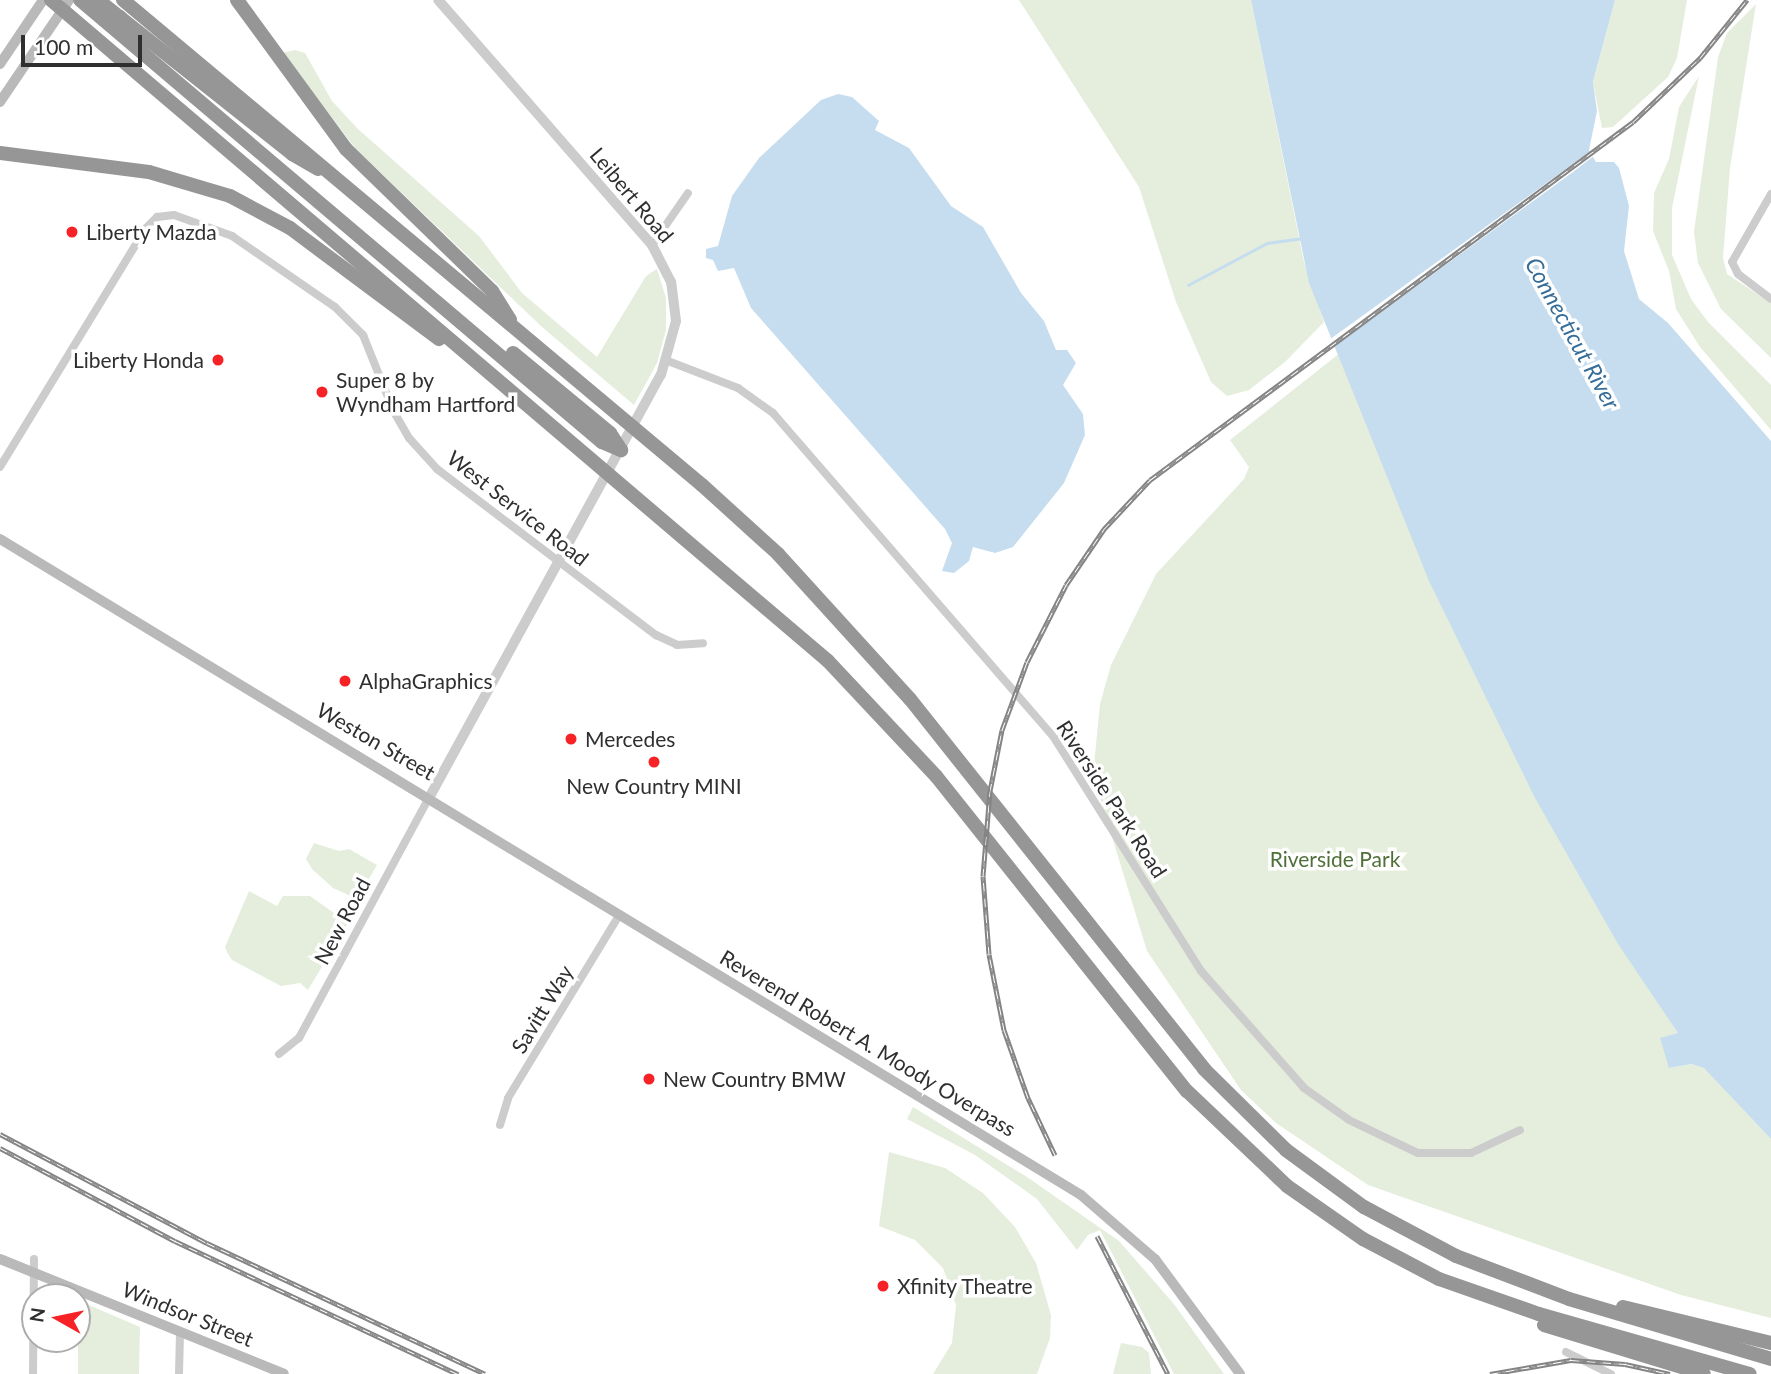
<!DOCTYPE html>
<style>
body{margin:0}
#map{position:relative;width:1771px;height:1374px;overflow:hidden;background:#fff;font-family:Lato,sans-serif}
div>[style]{position:absolute}
[style*='--x']{left:calc(var(--x)*1px);top:calc(var(--y)*1px);width:calc(var(--w)*1px);rotate:calc(var(--a)*1deg)}
.green>*{inset:0;background:#e5eedc}
.water>*{inset:0;background:#c6ddef}
.pier>*{inset:0;background:#fff}
.stream>*{height:2.5px;margin:-1.25px;padding:0 1.25px;transform-origin:1.25px;border-radius:1.25px;background:#c6ddef}
.minor>*{height:8px;margin:-4px;padding:0 4px;transform-origin:4px;border-radius:4px;background:#ccc}
.tertiary>*{height:10px;margin:-5px;padding:0 5px;transform-origin:5px;border-radius:5px;background:#ccc}
.secondary>*{height:10px;margin:-5px;padding:0 5px;transform-origin:5px;border-radius:5px;background:#b9b9b9}
.motorway>*{height:14px;margin:-7px;padding:0 7px;transform-origin:7px;border-radius:7px;background:#969696}
.rail>*{height:5px;margin-top:-2.5px;transform-origin:0;background:repeating-linear-gradient(90deg,#fff 0 8px,#848484 0 16px);box-sizing:border-box;border-block:2px solid #848484}
.dots>*{width:19px;height:19px;translate:-50% -50%;box-sizing:border-box;border:4px solid #fff;border-radius:50%}
span{translate:-50% -50%;white-space:nowrap;text-align:center;line-height:1.15;-webkit-text-stroke:7px #fff;paint-order:stroke}
.street-label{font-size:21px;color:#2f2f2f}
.poi-label{font-size:21px;color:#2f2f2f}
.left{translate:0 -50%;text-align:left}
.right{translate:-100% -50%;text-align:right}
.park-label{font-size:21px;color:#4f7038}
.water-label{font-size:23px;color:#356d9a;font-style:italic}
.north{position:absolute;left:21px;top:1283px;width:70px;height:70px;box-sizing:border-box;background:#fff;border:2px solid #acacac;border-radius:50%;rotate:279deg;font-size:19px;font-weight:700;line-height:28px;text-align:center;color:#2f2f2f}
.north::after{content:'';display:block;margin:auto;width:24px;height:32px;background:#f62226;clip-path:polygon(50% 0,100% 100%,50% 72%,0 100%)}
.scale{position:absolute;left:21px;top:35px;width:121px;height:32px;box-sizing:border-box;border:4px solid #2f2f2f;border-top:0;padding-left:9px;font-size:21px;line-height:24px;white-space:nowrap;color:#2f2f2f;-webkit-text-stroke:5px #fff;paint-order:stroke}
</style>
<div id="map">
<div class="green">
<div style="clip-path:polygon(1019px 0,1251px 0,1304px 262px,1324px 322px,1285px 362px,1249px 390px,1227px 396px,1211px 382px,1176px 302px,1139px 187px)"></div>
<div style="clip-path:polygon(1615px 0,1687px 0,1677px 58px,1668px 77px,1613px 127px,1602px 128px,1593px 83px)"></div>
<div style="clip-path:polygon(1756px 4px,1730px 168px,1723px 258px,1727px 274px,1771px 303px,1771px 358px,1721px 309px,1698px 263px,1694px 232px,1718px 57px,1727px 33px)"></div>
<div style="clip-path:polygon(295px 50px,305px 53px,332px 101px,358px 129px,479px 236px,522px 293px,597px 357px,646px 276px,657px 269px,666px 298px,666px 330px,657px 363px,634px 405px,542px 327px,356px 149px,282px 53px)"></div>
<div style="clip-path:polygon(1699px 76px,1672px 208px,1672px 255px,1691px 299px,1708px 322px,1771px 385px,1771px 430px,1700px 347px,1676px 309px,1669px 271px,1653px 231px,1654px 193px,1669px 159px,1679px 107px)"></div>
<div style="clip-path:polygon(1340px 353px,1637px 969px,1678px 1033px,1669px 1068px,1693px 1064px,1704px 1067px,1771px 1139px,1771px 1318px,1681px 1295px,1368px 1185px,1276px 1123px,1241px 1090px,1147px 951px,1093px 775px,1100px 704px,1111px 665px,1156px 574px,1244px 479px,1249px 467px,1230px 440px)"></div>
<div style="clip-path:polygon(314px 843px,339px 851px,349px 849px,377px 865px,357px 899px,333px 888px,312px 869px,306px 859px)"></div>
<div style="clip-path:polygon(249px 891px,277px 906px,283px 896px,310px 896px,348px 923px,308px 990px,300px 983px,281px 986px,232px 960px,227px 952px,225px 947px)"></div>
<div style="clip-path:polygon(913px 1107px,1027px 1177px,1119px 1241px,1174px 1304px,1224px 1374px,1174px 1374px,1100px 1230px,1088px 1235px,1077px 1250px,1037px 1199px,975px 1155px,907px 1119px)"></div>
<div style="clip-path:polygon(889px 1152px,945px 1168px,983px 1193px,1015px 1227px,1036px 1263px,1051px 1315px,1050px 1338px,1037px 1374px,933px 1374px,952px 1343px,956px 1305px,943px 1268px,915px 1240px,879px 1226px)"></div>
<div style="clip-path:polygon(84px 1303px,140px 1327px,139px 1374px,78px 1374px,78px 1323px)"></div>
<div style="clip-path:polygon(1121px 1343px,1142px 1347px,1149px 1353px,1151px 1374px,1113px 1374px)"></div>
</div>
<div class="water">
<div style="clip-path:polygon(1251px 0,1615px 0,1593px 82px,1597px 111px,1589px 150px,1596px 162px,1614px 162px,1619px 168px,1629px 206px,1624px 251px,1639px 299px,1668px 323px,1771px 441px,1771px 1139px,1704px 1068px,1692px 1064px,1669px 1068px,1660px 1038px,1678px 1033px,1618px 944px,1535px 798px,1429px 581px,1309px 283px)"></div>
<div style="clip-path:polygon(838px 94px,852px 97px,879px 121px,875px 130px,909px 148px,951px 206px,983px 227px,1021px 293px,1044px 321px,1056px 350px,1067px 350px,1076px 363px,1063px 385px,1083px 414px,1085px 435px,1064px 483px,1013px 547px,995px 553px,973px 547px,969px 561px,954px 573px,942px 571px,952px 543px,945px 529px,751px 308px,734px 268px,718px 271px,713px 260px,706px 258px,706px 249px,718px 246px,732px 196px,759px 158px,821px 100px)"></div>
</div>
<div class="pier">
<div style="clip-path:polygon(1592px 150px,1595px 155px,1573px 172px,1333px 347px,1329px 340px)"></div>
</div>
<div class="stream">
<div style="--x:1188;--y:285;--w:89;--a:-28"></div>
<div style="--x:1267;--y:243;--w:36;--a:-8"></div>
</div>
<div class="minor">
<div style="--x:1771;--y:194;--w:78;--a:119.8"></div>
<div style="--x:1732;--y:262;--w:13;--a:63"></div>
<div style="--x:1738;--y:274;--w:41;--a:37.1"></div>
<div style="--x:652;--y:245;--w:63;--a:-55.3"></div>
<div style="--x:668;--y:361;--w:75;--a:21.1"></div>
<div style="--x:738;--y:388;--w:43;--a:35.5"></div>
<div style="--x:773;--y:413;--w:427;--a:49.1"></div>
<div style="--x:1053;--y:736;--w:278;--a:57.8"></div>
<div style="--x:1201;--y:971;--w:156;--a:48.6"></div>
<div style="--x:1304;--y:1088;--w:55;--a:35.4"></div>
<div style="--x:1349;--y:1120;--w:76;--a:25.6"></div>
<div style="--x:1418;--y:1153;--w:53;--a:0"></div>
<div style="--x:1471;--y:1153;--w:54;--a:-25.1"></div>
<div style="--x:0;--y:467;--w:279;--a:-58.6"></div>
<div style="--x:145;--y:229;--w:17;--a:-45"></div>
<div style="--x:157;--y:217;--w:17;--a:-7"></div>
<div style="--x:174;--y:215;--w:62;--a:19.9"></div>
<div style="--x:232;--y:236;--w:125;--a:34.6"></div>
<div style="--x:335;--y:307;--w:40;--a:45"></div>
<div style="--x:363;--y:335;--w:83;--a:68.1"></div>
<div style="--x:394;--y:412;--w:30;--a:60"></div>
<div style="--x:409;--y:438;--w:42;--a:47.9"></div>
<div style="--x:437;--y:469;--w:275;--a:37.2"></div>
<div style="--x:656;--y:635;--w:23;--a:25"></div>
<div style="--x:677;--y:645;--w:26;--a:-4"></div>
<div style="--x:279;--y:1054;--w:26;--a:-39"></div>
<div style="--x:299;--y:1038;--w:273;--a:-61.6"></div>
<div style="--x:500;--y:1125;--w:28;--a:-73"></div>
<div style="--x:508;--y:1098;--w:215;--a:-58.7"></div>
<div style="--x:1566;--y:1352;--w:50;--a:26.1"></div>
<div style="--x:33;--y:1374;--w:115;--a:-89.5"></div>
<div style="--x:179;--y:1374;--w:42;--a:-88.6"></div>
</div>
<div class="tertiary">
<div style="--x:429;--y:798;--w:482;--a:-61.3"></div>
<div style="--x:661;--y:375;--w:56;--a:-74.5"></div>
<div style="--x:676;--y:321;--w:39;--a:-97"></div>
<div style="--x:671;--y:282;--w:42;--a:-117.2"></div>
<div style="--x:652;--y:245;--w:325;--a:-131.1"></div>
</div>
<div class="secondary">
<div style="--x:0;--y:64;--w:77;--a:-56.1"></div>
<div style="--x:0;--y:102;--w:123;--a:-55.9"></div>
<div style="--x:0;--y:539;--w:1264;--a:31.25"></div>
<div style="--x:1081;--y:1195;--w:98;--a:40.9"></div>
<div style="--x:1155;--y:1259;--w:143;--a:53.5"></div>
<div style="--x:0;--y:1259;--w:306;--a:22"></div>
</div>
<div class="motorway">
<div style="--x:51;--y:0;--w:1020;--a:40.39"></div>
<div style="--x:828;--y:661;--w:158;--a:46.8"></div>
<div style="--x:936;--y:776;--w:403;--a:51.5"></div>
<div style="--x:1187;--y:1091;--w:138;--a:43.5"></div>
<div style="--x:1287;--y:1186;--w:93;--a:34.9"></div>
<div style="--x:1363;--y:1239;--w:86;--a:27.8"></div>
<div style="--x:1439;--y:1279;--w:106;--a:19.3"></div>
<div style="--x:1539;--y:1314;--w:219;--a:15.9"></div>
<div style="--x:80;--y:0;--w:684;--a:40.26"></div>
<div style="--x:602;--y:442;--w:21;--a:23"></div>
<div style="--x:98;--y:0;--w:248;--a:38.4"></div>
<div style="--x:292;--y:154;--w:30;--a:30"></div>
<div style="--x:123;--y:0;--w:755;--a:39.95"></div>
<div style="--x:702;--y:485;--w:103;--a:42.2"></div>
<div style="--x:778;--y:554;--w:196;--a:47.7"></div>
<div style="--x:910;--y:699;--w:473;--a:51.5"></div>
<div style="--x:1204;--y:1069;--w:115;--a:44.6"></div>
<div style="--x:1286;--y:1150;--w:97;--a:36.2"></div>
<div style="--x:1364;--y:1207;--w:104;--a:28"></div>
<div style="--x:1456;--y:1256;--w:121;--a:20.8"></div>
<div style="--x:1569;--y:1299;--w:211;--a:16.5"></div>
<div style="--x:237;--y:0;--w:185;--a:53.8"></div>
<div style="--x:346;--y:149;--w:204;--a:44.2"></div>
<div style="--x:492;--y:291;--w:34;--a:58"></div>
<div style="--x:120;--y:17;--w:35;--a:46"></div>
<div style="--x:0;--y:153;--w:150;--a:7.3"></div>
<div style="--x:149;--y:172;--w:84;--a:16.5"></div>
<div style="--x:230;--y:196;--w:68;--a:28.1"></div>
<div style="--x:290;--y:228;--w:186;--a:36.7"></div>
<div style="--x:513;--y:353;--w:126;--a:39.5"></div>
<div style="--x:610;--y:433;--w:20;--a:57"></div>
<div style="--x:1623;--y:1307;--w:152;--a:13.7"></div>
<div style="--x:1544;--y:1325;--w:167;--a:17"></div>
</div>
<div class="rail">
<div style="--x:0;--y:1134;--w:234;--a:27.8"></div>
<div style="--x:207;--y:1243;--w:307;--a:25.2"></div>
<div style="--x:0;--y:1148;--w:198;--a:28"></div>
<div style="--x:175;--y:1241;--w:313;--a:25.2"></div>
<div style="--x:1055;--y:1155;--w:63;--a:-115.3"></div>
<div style="--x:1028;--y:1098;--w:72;--a:-109.4"></div>
<div style="--x:1004;--y:1030;--w:77;--a:-101.2"></div>
<div style="--x:989;--y:954;--w:78;--a:-94.4"></div>
<div style="--x:983;--y:876;--w:85;--a:-85.3"></div>
<div style="--x:990;--y:791;--w:62;--a:-78.9"></div>
<div style="--x:1002;--y:730;--w:72;--a:-69.8"></div>
<div style="--x:1027;--y:662;--w:86;--a:-63.1"></div>
<div style="--x:1066;--y:585;--w:68;--a:-55.8"></div>
<div style="--x:1104;--y:529;--w:67;--a:-46.8"></div>
<div style="--x:1150;--y:480;--w:601;--a:-36.55"></div>
<div style="--x:1633;--y:122;--w:93;--a:-43.7"></div>
<div style="--x:1700;--y:58;--w:75;--a:-51"></div>
<div style="--x:1097;--y:1236;--w:155;--a:62.8"></div>
<div style="--x:1490;--y:1374;--w:82;--a:-9.8"></div>
<div style="--x:1571;--y:1360;--w:54;--a:4.2"></div>
<div style="--x:1625;--y:1364;--w:46;--a:12.5"></div>
</div>
<div class="dots">
<div style="left:72px;top:232px;background:#f62226"></div>
<div style="left:218px;top:360px;background:#f62226"></div>
<div style="left:322px;top:392px;background:#f62226"></div>
<div style="left:345px;top:681px;background:#f62226"></div>
<div style="left:571px;top:739px;background:#f62226"></div>
<div style="left:654px;top:762px;background:#f62226"></div>
<div style="left:649px;top:1079px;background:#f62226"></div>
<div style="left:883px;top:1286px;background:#f62226"></div>
</div>
<div class="street-label">
<span style="left:632px;top:195px;rotate:50deg">Leibert Road</span>
<span style="left:518px;top:508px;rotate:38deg">West Service Road</span>
<span style="left:376px;top:741px;rotate:30deg">Weston Street</span>
<span style="left:1112px;top:799px;rotate:57deg">Riverside Park Road</span>
<span style="left:342px;top:921px;rotate:-62deg">New Road</span>
<span style="left:542px;top:1009px;rotate:-59deg">Savitt Way</span>
<span style="left:868px;top:1043px;rotate:31deg">Reverend Robert A. Moody Overpass</span>
<span style="left:188px;top:1314px;rotate:22deg">Windsor Street</span>
</div>
<div class="poi-label">
<span class="left" style="left:86px;top:232px">Liberty Mazda</span>
<span class="right" style="left:204px;top:360px">Liberty Honda</span>
<span class="left" style="left:336px;top:392px">Super 8 by<br>Wyndham Hartford</span>
<span class="left" style="left:359px;top:681px">AlphaGraphics</span>
<span class="left" style="left:585px;top:739px">Mercedes</span>
<span style="left:654px;top:786px">New Country MINI</span>
<span class="left" style="left:663px;top:1079px">New Country BMW</span>
<span class="left" style="left:897px;top:1286px">Xfinity Theatre</span>
</div>
<div class="park-label">
<span style="left:1335px;top:859px">Riverside Park</span>
</div>
<div class="water-label">
<span style="left:1573px;top:333px;rotate:61deg">Connecticut River</span>
</div>
<div class="north">N</div>
<div class="scale">100 m</div>
</div>
